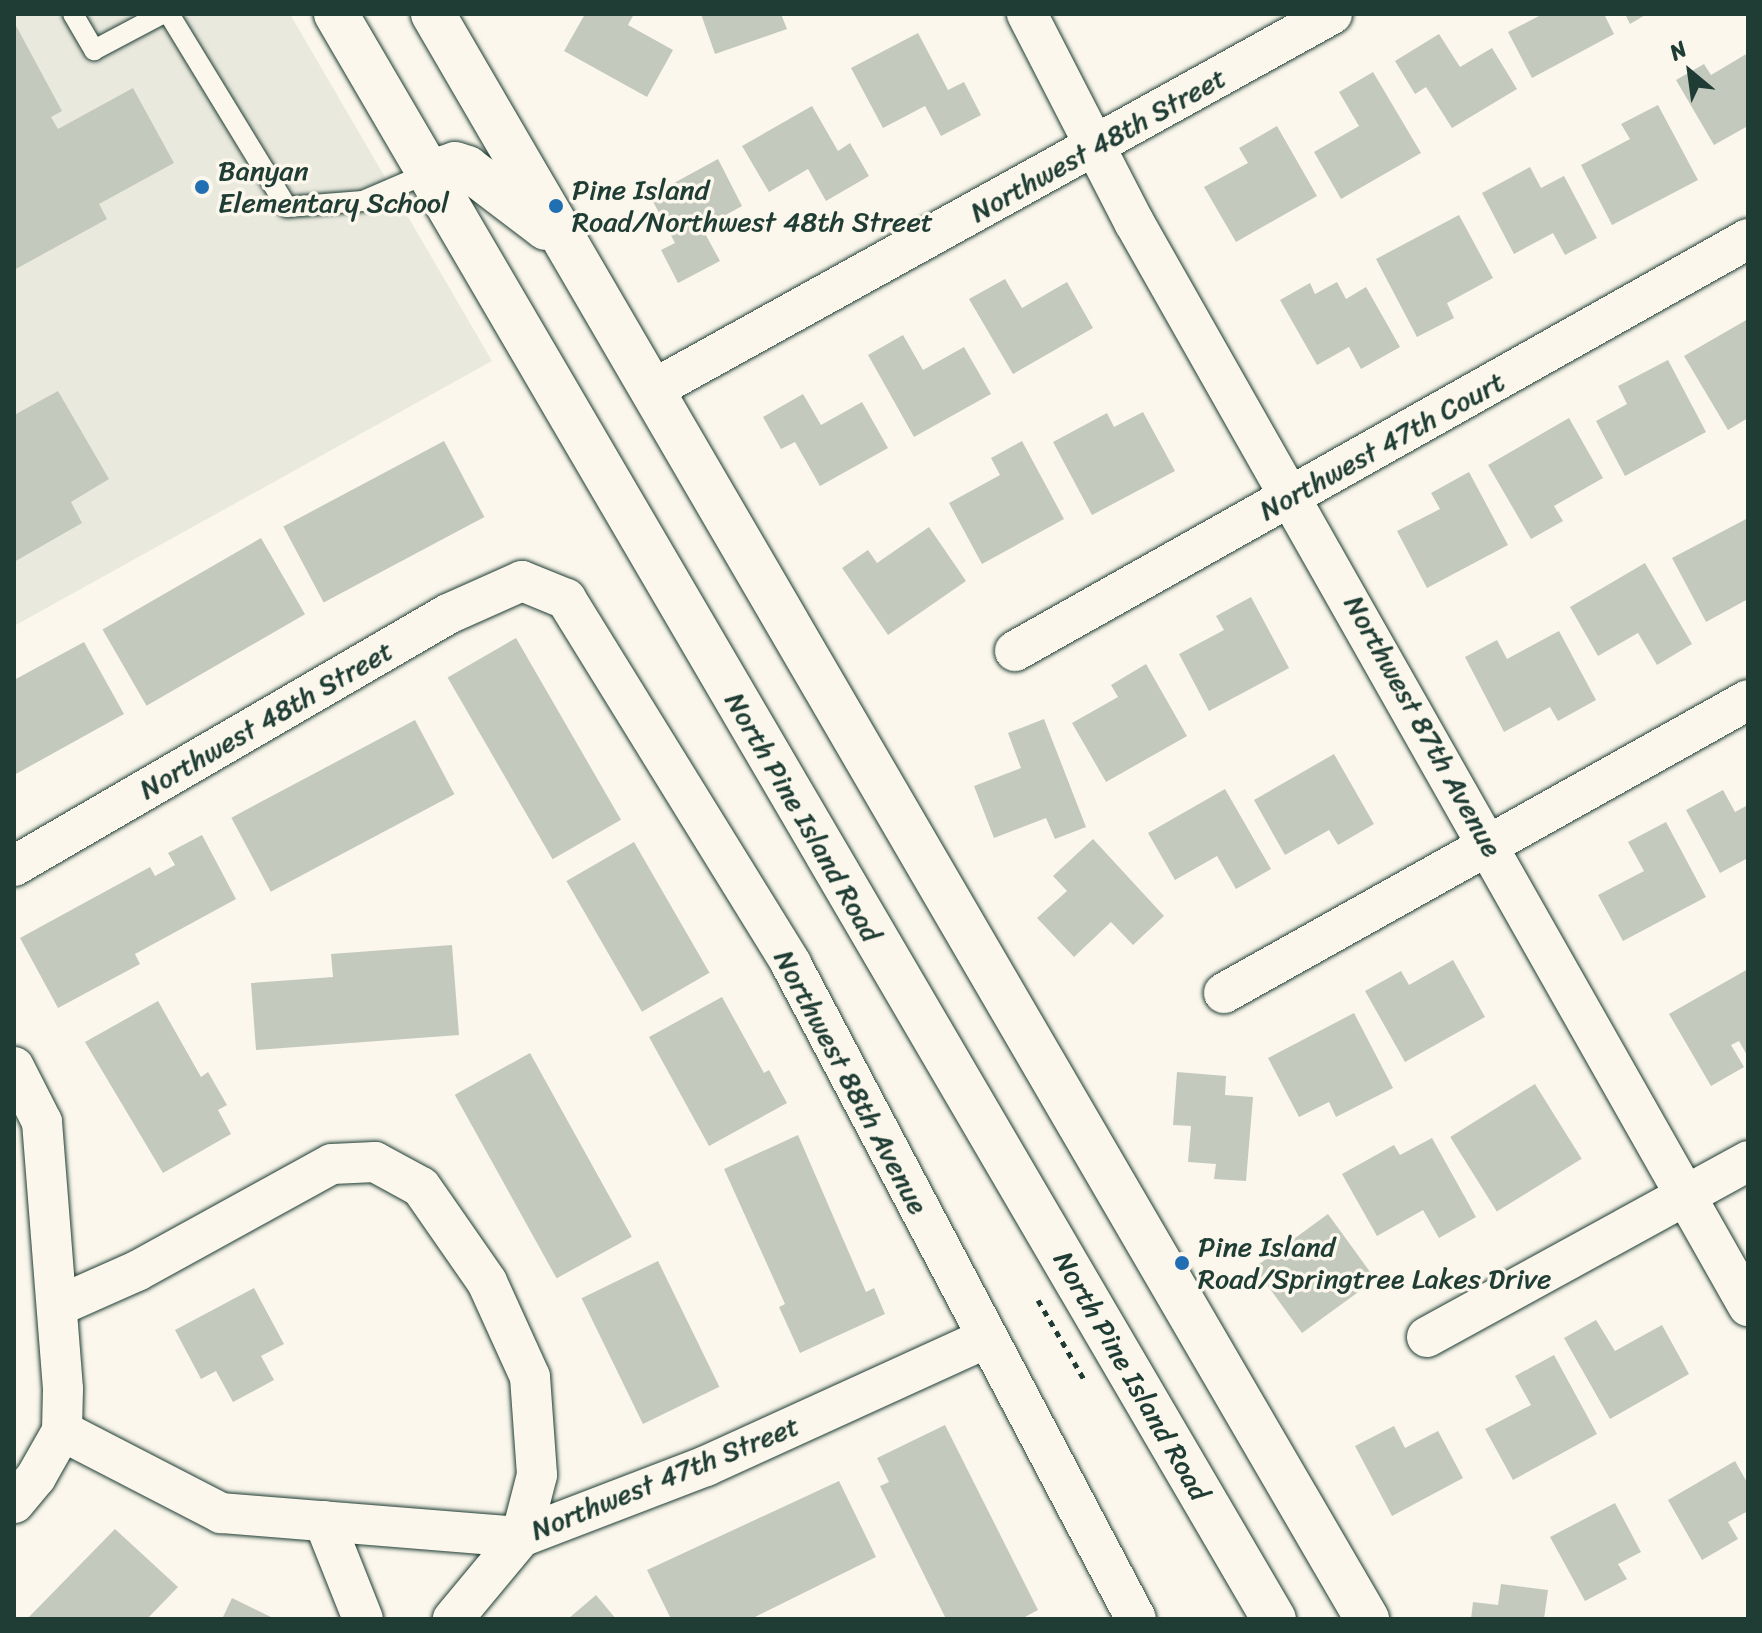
<!DOCTYPE html>
<style>
body{margin:0}
#map{position:relative;width:1762px;height:1633px;overflow:hidden;background:#fbf7ec;font-family:Sriracha,sans-serif}
div>[style]{position:absolute}
[style*='--x']{left:calc(var(--x)*1px);top:calc(var(--y)*1px);width:calc(var(--w)*1px);rotate:calc(var(--a)*1deg)}
.built>*{inset:0;background:#eae9de}
.building>*{inset:0;background:#c4c9be;transform-origin:0 0}
.path>*{height:5px;margin-top:-2.5px;transform-origin:0;background:repeating-linear-gradient(90deg,#1f3d34 0 6px,transparent 0 12px)}
.roads{filter:drop-shadow(0 0 2px #1f3d34) drop-shadow(0 0 2px #1f3d34)}
.service>*{height:20px;margin:-10px;padding:0 10px;transform-origin:10px;border-radius:10px;background:#fbf7ec}
.minor>*{height:40px;margin:-20px;padding:0 20px;transform-origin:20px;border-radius:20px;background:#fbf7ec}
.secondary>*{height:44px;margin:-22px;padding:0 22px;transform-origin:22px;border-radius:22px;background:#fbf7ec}
.dots>*{width:22px;height:22px;translate:-50% -50%;box-sizing:border-box;border:4px solid #fbf7ec;border-radius:50%}
span{translate:-50% -50%;white-space:nowrap;text-align:center;line-height:1.15;-webkit-text-stroke:7px #fbf7ec;paint-order:stroke}
.street-label{font-size:28px;color:#1f3d34}
.poi-label{font-size:28px;color:#1f3d34}
.left{translate:0 -50%;text-align:left}
.frame{position:absolute;inset:0;border:16px solid #1f3d34;pointer-events:none}
.north{position:absolute;left:1650px;top:32px;width:80px;height:80px;-webkit-text-stroke:6px #fbf7ec;paint-order:stroke;rotate:331deg;font-size:22px;font-weight:700;line-height:32px;text-align:center;color:#1f3d34}
.north::after{content:'';display:block;margin:auto;width:28px;height:36px;background:#1f3d34;clip-path:polygon(50% 0,100% 100%,50% 72%,0 100%)}
</style>
<div id="map">
<div class="built">
<div style="clip-path:polygon(14px 14px,290px 14px,492px 361px,14px 626px)"></div>
</div>
<div class="building">
<div style="clip-path:polygon(585px 14px,634px 14px,628px 25px,673px 50px,647px 97px,564px 51px)"></div>
<div style="clip-path:polygon(701px 14px,781px 14px,787px 29px,715px 54px)"></div>
<div style="clip-path:polygon(1543px 14px,1604px 14px,1614px 34px,1532px 78px,1508px 32px)"></div>
<div style="clip-path:polygon(1625px 14px,1647px 14px,1630px 24px)"></div>
<div style="clip-path:polygon(14px 22px,62px 111px,51px 117px,58px 129px,133px 88px,174px 163px,99px 204px,107px 219px,14px 270px)"></div>
<div style="clip-path:polygon(918px 33px,948px 90px,964px 82px,981px 115px,941px 136px,925px 106px,883px 128px,851px 68px)"></div>
<div style="clip-path:polygon(1439px 34px,1460px 67px,1492px 48px,1517px 89px,1452px 128px,1426px 87px,1415px 94px,1395px 61px)"></div>
<div style="clip-path:polygon(1748px 53px,1748px 131px,1746px 127px,1714px 145px,1676px 80px,1704px 64px,1711px 75px)"></div>
<div style="clip-path:polygon(1373px 72px,1421px 153px,1341px 199px,1314px 152px,1359px 126px,1339px 92px)"></div>
<div style="clip-path:polygon(1658px 105px,1698px 180px,1612px 225px,1581px 165px,1630px 139px,1621px 124px)"></div>
<div style="clip-path:polygon(812px 106px,838px 151px,850px 143px,869px 176px,826px 201px,808px 169px,769px 192px,742px 146px)"></div>
<div style="clip-path:polygon(1277px 126px,1317px 196px,1236px 242px,1204px 187px,1248px 163px,1239px 148px)"></div>
<div style="clip-path:polygon(718px 159px,742px 206px,702px 228px,720px 261px,678px 283px,661px 250px,675px 243px,650px 196px)"></div>
<div style="clip-path:polygon(1530px 167px,1541px 188px,1564px 176px,1597px 238px,1565px 255px,1553px 233px,1514px 254px,1482px 193px)"></div>
<div style="clip-path:polygon(1459px 215px,1493px 278px,1447px 303px,1454px 318px,1417px 337px,1376px 259px)"></div>
<div style="clip-path:polygon(1005px 279px,1022px 308px,1067px 282px,1093px 328px,1013px 374px,969px 299px)"></div>
<div style="clip-path:polygon(1337px 282px,1346px 299px,1366px 287px,1400px 347px,1361px 369px,1349px 347px,1317px 365px,1280px 300px,1310px 283px,1315px 294px)"></div>
<div style="clip-path:polygon(1748px 319px,1748px 418px,1728px 430px,1684px 356px)"></div>
<div style="clip-path:polygon(903px 335px,923px 370px,964px 347px,991px 394px,914px 437px,868px 355px)"></div>
<div style="clip-path:polygon(1668px 360px,1706px 432px,1625px 476px,1596px 421px,1627px 404px,1618px 386px)"></div>
<div style="clip-path:polygon(58px 391px,109px 479px,71px 502px,82px 523px,14px 562px,14px 410px,16px 414px)"></div>
<div style="clip-path:polygon(803px 394px,821px 425px,862px 402px,888px 448px,820px 486px,795px 442px,781px 449px,763px 417px)"></div>
<div style="clip-path:polygon(1143px 412px,1175px 471px,1092px 515px,1053px 442px,1107px 413px,1114px 427px)"></div>
<div style="clip-path:polygon(1569px 418px,1603px 478px,1554px 506px,1563px 521px,1531px 539px,1488px 465px)"></div>
<div style="left:444px;top:441px;width:86px;height:182px;rotate:62deg"></div>
<div style="clip-path:polygon(1022px 441px,1064px 519px,982px 564px,949px 503px,1000px 475px,991px 458px)"></div>
<div style="clip-path:polygon(1469px 472px,1508px 545px,1427px 588px,1397px 531px,1440px 509px,1431px 493px)"></div>
<div style="clip-path:polygon(1748px 518px,1748px 599px,1706px 622px,1672px 558px)"></div>
<div style="clip-path:polygon(929px 527px,966px 581px,888px 635px,842px 568px,868px 550px,877px 563px)"></div>
<div style="left:261px;top:538px;width:88px;height:183px;rotate:60deg"></div>
<div style="clip-path:polygon(1645px 563px,1692px 644px,1657px 665px,1638px 633px,1598px 656px,1570px 607px)"></div>
<div style="clip-path:polygon(1251px 597px,1289px 668px,1209px 711px,1179px 654px,1224px 630px,1216px 616px)"></div>
<div style="clip-path:polygon(1559px 631px,1596px 700px,1558px 721px,1550px 707px,1504px 732px,1465px 657px,1497px 640px,1507px 659px)"></div>
<div style="left:516px;top:638px;width:210px;height:79px;rotate:60deg"></div>
<div style="clip-path:polygon(84px 642px,124px 714px,14px 775px,14px 680px)"></div>
<div style="clip-path:polygon(1146px 664px,1187px 736px,1106px 782px,1072px 723px,1118px 697px,1111px 685px)"></div>
<div style="clip-path:polygon(1044px 719px,1086px 827px,1055px 839px,1046px 818px,994px 838px,974px 786px,1021px 768px,1008px 733px)"></div>
<div style="left:415px;top:720px;width:84px;height:208px;rotate:62deg"></div>
<div style="clip-path:polygon(1334px 754px,1374px 824px,1338px 845px,1329px 830px,1285px 855px,1254px 800px)"></div>
<div style="clip-path:polygon(1225px 789px,1271px 869px,1236px 889px,1217px 856px,1175px 880px,1148px 833px)"></div>
<div style="clip-path:polygon(1723px 790px,1735px 812px,1748px 805px,1748px 858px,1720px 873px,1686px 810px)"></div>
<div style="clip-path:polygon(1666px 822px,1706px 897px,1623px 941px,1598px 895px,1644px 871px,1628px 842px)"></div>
<div style="clip-path:polygon(202px 835px,236px 899px,135px 954px,140px 964px,58px 1008px,20px 938px,150px 867px,155px 876px,175px 865px,168px 853px)"></div>
<div style="clip-path:polygon(1093px 839px,1164px 916px,1133px 945px,1111px 922px,1074px 957px,1037px 918px,1067px 891px,1053px 876px)"></div>
<div style="left:634px;top:842px;width:151px;height:78px;rotate:60deg"></div>
<div style="clip-path:polygon(452px 945px,459px 1035px,256px 1050px,251px 983px,333px 977px,331px 954px)"></div>
<div style="clip-path:polygon(1453px 960px,1485px 1017px,1405px 1062px,1365px 991px,1401px 971px,1409px 985px)"></div>
<div style="clip-path:polygon(1748px 969px,1748px 1057px,1739px 1041px,1731px 1045px,1744px 1067px,1711px 1086px,1669px 1014px)"></div>
<div style="clip-path:polygon(722px 997px,764px 1073px,769px 1070px,787px 1103px,709px 1146px,649px 1037px)"></div>
<div style="clip-path:polygon(158px 1001px,201px 1077px,208px 1072px,227px 1105px,218px 1110px,231px 1134px,163px 1173px,85px 1042px)"></div>
<div style="clip-path:polygon(1354px 1013px,1393px 1088px,1336px 1117px,1329px 1102px,1299px 1117px,1268px 1058px)"></div>
<div style="left:530px;top:1053px;width:210px;height:86px;rotate:61deg"></div>
<div style="clip-path:polygon(1177px 1072px,1226px 1076px,1225px 1095px,1253px 1097px,1246px 1181px,1214px 1179px,1216px 1164px,1188px 1162px,1191px 1126px,1173px 1125px)"></div>
<div style="left:1535px;top:1084px;width:88px;height:100px;rotate:58deg"></div>
<div style="clip-path:polygon(798px 1135px,866px 1292px,874px 1288px,885px 1314px,800px 1353px,779px 1307px,785px 1304px,724px 1169px)"></div>
<div style="clip-path:polygon(1432px 1138px,1476px 1217px,1439px 1238px,1423px 1210px,1377px 1236px,1342px 1174px,1394px 1145px,1400px 1155px)"></div>
<div style="left:1328px;top:1214px;width:81px;height:91px;rotate:54deg"></div>
<div style="left:658px;top:1261px;width:140px;height:85px;rotate:64deg"></div>
<div style="clip-path:polygon(254px 1288px,284px 1344px,261px 1356px,274px 1380px,233px 1402px,216px 1371px,201px 1379px,175px 1330px)"></div>
<div style="clip-path:polygon(1596px 1320px,1615px 1351px,1662px 1325px,1689px 1374px,1610px 1419px,1564px 1338px)"></div>
<div style="clip-path:polygon(1554px 1355px,1597px 1434px,1513px 1480px,1485px 1429px,1531px 1405px,1515px 1376px)"></div>
<div style="clip-path:polygon(945px 1425px,1038px 1610px,1021px 1619px,946px 1619px,880px 1486px,889px 1482px,877px 1458px)"></div>
<div style="clip-path:polygon(1394px 1426px,1405px 1448px,1438px 1431px,1463px 1478px,1392px 1516px,1355px 1446px)"></div>
<div style="clip-path:polygon(1735px 1461px,1748px 1484px,1748px 1511px,1728px 1522px,1738px 1539px,1702px 1560px,1668px 1500px)"></div>
<div style="clip-path:polygon(839px 1481px,876px 1557px,751px 1619px,671px 1619px,647px 1570px)"></div>
<div style="clip-path:polygon(1615px 1503px,1641px 1552px,1618px 1564px,1627px 1579px,1585px 1601px,1550px 1537px)"></div>
<div style="clip-path:polygon(115px 1529px,178px 1587px,147px 1619px,27px 1619px)"></div>
<div style="clip-path:polygon(1501px 1584px,1548px 1590px,1544px 1619px,1471px 1619px,1473px 1602px,1498px 1605px)"></div>
<div style="clip-path:polygon(596px 1595px,616px 1619px,568px 1619px)"></div>
<div style="clip-path:polygon(232px 1598px,275px 1619px,222px 1619px)"></div>
</div>
<div class="path">
<div style="--x:1038;--y:1300;--w:94;--a:59.9"></div>
</div>
<div class="roads">
<div class="service">
<div style="--x:73;--y:14;--w:42;--a:59.7"></div>
<div style="--x:94;--y:50;--w:77;--a:-27.9"></div>
<div style="--x:169;--y:14;--w:226;--a:58.6"></div>
<div style="--x:287;--y:207;--w:76;--a:-4.5"></div>
<div style="--x:363;--y:201;--w:71;--a:-23.3"></div>
</div>
<div class="minor">
<div style="--x:1027;--y:14;--w:234;--a:62.8"></div>
<div style="--x:1134;--y:222;--w:1246;--a:60.47"></div>
<div style="--x:652;--y:390;--w:777;--a:-28.94"></div>
<div style="--x:1015;--y:651;--w:841;--a:-29.34"></div>
<div style="--x:14;--y:866;--w:502;--a:-30.14"></div>
<div style="--x:448;--y:614;--w:81;--a:-24"></div>
<div style="--x:522;--y:581;--w:48;--a:22.2"></div>
<div style="--x:566;--y:599;--w:429;--a:58.3"></div>
<div style="--x:791;--y:964;--w:740;--a:62.22"></div>
<div style="--x:1224;--y:993;--w:600;--a:-29.21"></div>
<div style="--x:14;--y:1067;--w:62;--a:63"></div>
<div style="--x:42;--y:1122;--w:268;--a:85.5"></div>
<div style="--x:63;--y:1389;--w:42;--a:91.4"></div>
<div style="--x:62;--y:1431;--w:53;--a:119.5"></div>
<div style="--x:36;--y:1477;--w:34;--a:130"></div>
<div style="--x:58;--y:1306;--w:86;--a:-23.9"></div>
<div style="--x:137;--y:1271;--w:222;--a:-28.8"></div>
<div style="--x:332;--y:1164;--w:43;--a:-2.7"></div>
<div style="--x:375;--y:1162;--w:52;--a:28.5"></div>
<div style="--x:421;--y:1187;--w:116;--a:55.2"></div>
<div style="--x:487;--y:1282;--w:104;--a:65.6"></div>
<div style="--x:530;--y:1377;--w:98;--a:85.9"></div>
<div style="--x:537;--y:1475;--w:64;--a:104.5"></div>
<div style="--x:521;--y:1537;--w:107;--a:129.7"></div>
<div style="--x:1427;--y:1337;--w:366;--a:-28.7"></div>
<div style="--x:62;--y:1431;--w:179;--a:27.3"></div>
<div style="--x:221;--y:1513;--w:301;--a:4.6"></div>
<div style="--x:521;--y:1537;--w:198;--a:-21"></div>
<div style="--x:706;--y:1466;--w:307;--a:-24.5"></div>
<div style="--x:324;--y:1521;--w:105;--a:68.3"></div>
</div>
<div class="secondary">
<div style="--x:336;--y:14;--w:1859;--a:59.7"></div>
<div style="--x:433;--y:14;--w:1857;--a:59.8"></div>
<div style="--x:428;--y:173;--w:28;--a:-18"></div>
<div style="--x:455;--y:164;--w:13;--a:18"></div>
<div style="--x:467;--y:168;--w:99;--a:37.2"></div>
</div>
</div>
<div class="dots">
<div style="left:202px;top:187px;background:#1f6fb2"></div>
<div style="left:556px;top:206px;background:#1f6fb2"></div>
<div style="left:1182px;top:1263px;background:#1f6fb2"></div>
</div>
<div class="street-label">
<span style="left:1098px;top:145px;rotate:-29deg">Northwest 48th Street</span>
<span style="left:1382px;top:446px;rotate:-29deg">Northwest 47th Court</span>
<span style="left:266px;top:720px;rotate:-30deg">Northwest 48th Street</span>
<span style="left:1423px;top:726px;rotate:61deg">Northwest 87th Avenue</span>
<span style="left:803px;top:817px;rotate:60deg">North Pine Island Road</span>
<span style="left:851px;top:1082px;rotate:62deg">Northwest 88th Avenue</span>
<span style="left:1131px;top:1376px;rotate:60deg">North Pine Island Road</span>
<span style="left:665px;top:1478px;rotate:-22deg">Northwest 47th Street</span>
</div>
<div class="poi-label">
<span class="left" style="left:218px;top:187px">Banyan<br>Elementary School</span>
<span class="left" style="left:572px;top:206px">Pine Island<br>Road/Northwest 48th Street</span>
<span class="left" style="left:1198px;top:1263px">Pine Island<br>Road/Springtree Lakes Drive</span>
</div>
<div class="frame"></div>
<div class="north">N</div>
</div>
